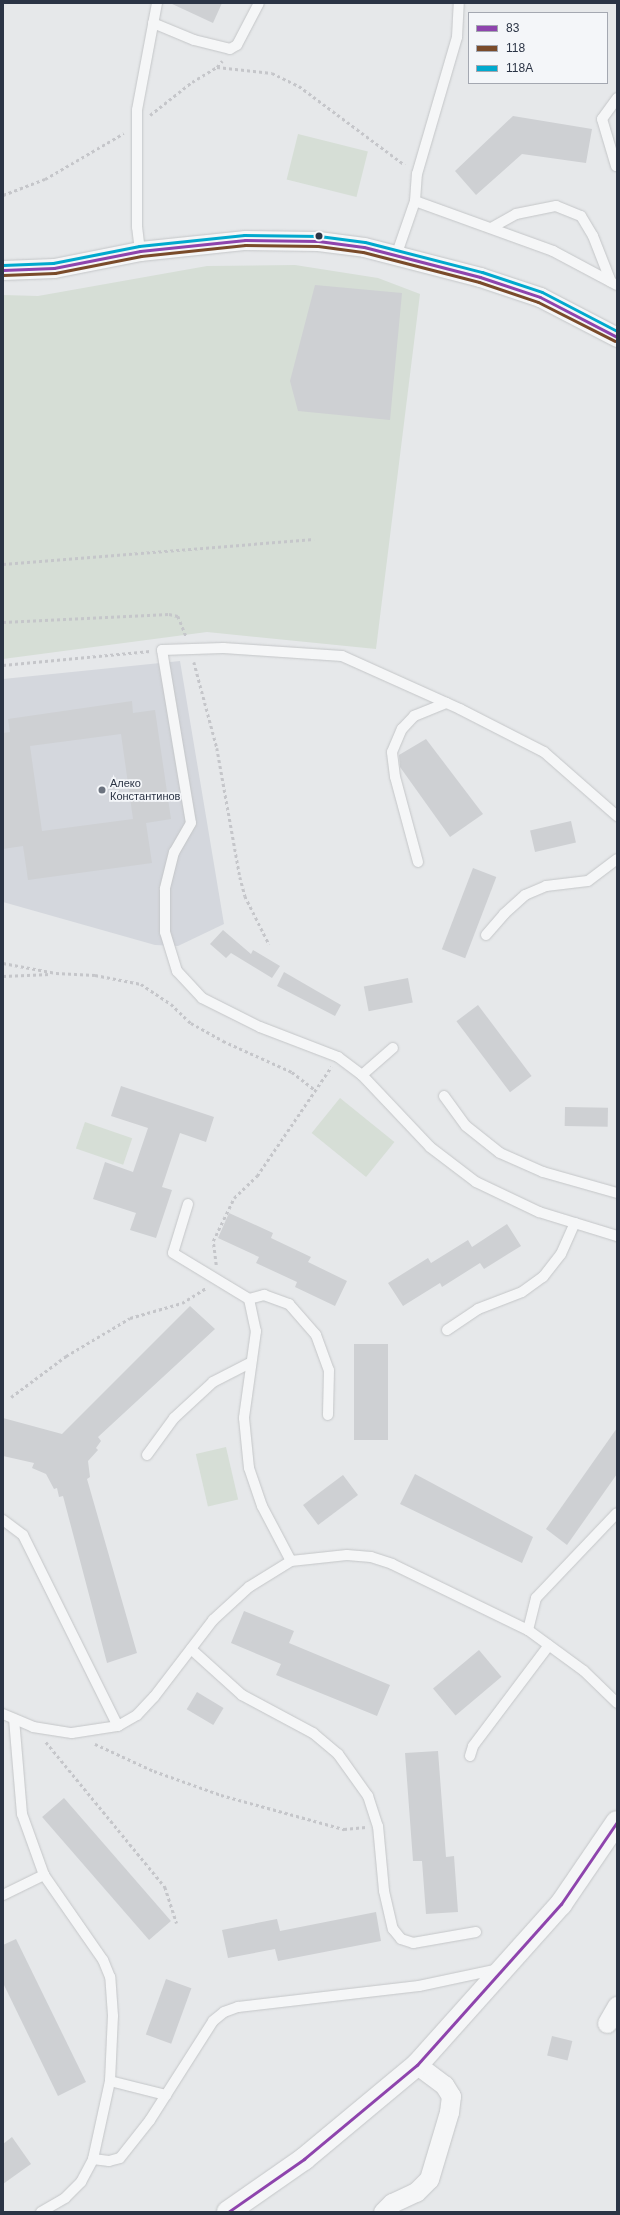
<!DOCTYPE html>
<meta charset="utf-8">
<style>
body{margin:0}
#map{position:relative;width:620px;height:2215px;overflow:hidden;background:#e6e8ea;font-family:Helvetica,sans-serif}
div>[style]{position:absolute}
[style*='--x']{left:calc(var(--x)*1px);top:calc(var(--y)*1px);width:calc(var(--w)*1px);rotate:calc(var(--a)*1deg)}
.built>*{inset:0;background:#d4d7dd}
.green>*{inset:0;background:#d6ded6;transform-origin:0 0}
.building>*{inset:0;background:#ced0d3;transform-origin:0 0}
.path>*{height:2.5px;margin-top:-1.25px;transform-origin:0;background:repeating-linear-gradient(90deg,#c5c6ca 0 3px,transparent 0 6px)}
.roads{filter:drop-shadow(0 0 1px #c4c6c8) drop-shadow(0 0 1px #c4c6c8)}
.service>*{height:10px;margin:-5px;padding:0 5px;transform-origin:5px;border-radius:5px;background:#f5f6f7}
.minor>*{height:19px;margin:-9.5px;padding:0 9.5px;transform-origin:9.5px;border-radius:9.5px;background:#f5f6f7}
.tertiary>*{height:22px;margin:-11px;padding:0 11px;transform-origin:11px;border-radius:11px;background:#f5f6f7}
.bus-1>*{height:3px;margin:-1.5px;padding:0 1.5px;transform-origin:1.5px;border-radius:1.5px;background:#8e44ad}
.bus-2>*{height:3px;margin:-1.5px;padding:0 1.5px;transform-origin:1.5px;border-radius:1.5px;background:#7a4b2a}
.bus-3>*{height:3px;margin:-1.5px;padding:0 1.5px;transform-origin:1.5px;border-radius:1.5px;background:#00a9ce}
.dots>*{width:11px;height:11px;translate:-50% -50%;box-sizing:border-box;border:2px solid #f4f6f9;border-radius:50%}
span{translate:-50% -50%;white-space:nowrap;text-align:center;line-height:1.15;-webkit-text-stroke:3.5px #f4f6f9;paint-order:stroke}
.poi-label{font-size:11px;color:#2b3445}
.left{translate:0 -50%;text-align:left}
.frame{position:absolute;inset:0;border:4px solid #2b3445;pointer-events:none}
.legend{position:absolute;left:468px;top:12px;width:140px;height:72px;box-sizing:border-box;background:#f4f6f9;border:1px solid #a4a8b1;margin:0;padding:5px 7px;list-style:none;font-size:12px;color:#2b3445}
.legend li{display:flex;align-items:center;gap:8px;height:20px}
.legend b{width:20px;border:1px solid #a4a8b1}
</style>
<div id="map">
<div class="built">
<div style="clip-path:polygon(180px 661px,224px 924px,178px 946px,155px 945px,3px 902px,3px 679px)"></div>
</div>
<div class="green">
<div style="left:298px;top:134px;width:72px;height:47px;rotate:14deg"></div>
<div style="clip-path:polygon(295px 265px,378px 278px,420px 294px,376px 649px,207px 632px,3px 659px,3px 295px,38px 296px,207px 266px)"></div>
<div style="left:340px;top:1098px;width:70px;height:45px;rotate:39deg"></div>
<div style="left:85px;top:1122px;width:50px;height:28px;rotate:19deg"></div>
<div style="left:226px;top:1447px;width:54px;height:31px;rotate:77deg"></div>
</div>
<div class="building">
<div style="clip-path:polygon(170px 3px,222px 3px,213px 23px)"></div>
<div style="clip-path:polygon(513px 116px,592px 129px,586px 163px,522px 154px,476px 195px,455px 171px)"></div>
<div style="clip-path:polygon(315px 285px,402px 293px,390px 420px,298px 411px,290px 381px)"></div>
<div style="clip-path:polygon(evenodd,132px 701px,133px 713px,155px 710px,171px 819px,146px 823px,152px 863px,28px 880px,23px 846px,3px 849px,3px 733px,10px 732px,8px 719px,132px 701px,121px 734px,133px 819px,42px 831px,30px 746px,121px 734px)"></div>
<div style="clip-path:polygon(426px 739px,483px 814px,450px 837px,400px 767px,399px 755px)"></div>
<div style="left:571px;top:821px;width:22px;height:42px;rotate:77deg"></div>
<div style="left:473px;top:868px;width:25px;height:87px;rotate:21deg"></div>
<div style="clip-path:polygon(223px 930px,251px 954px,253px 950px,280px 966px,272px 978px,231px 953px,226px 958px,210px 944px)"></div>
<div style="clip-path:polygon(284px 972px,341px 1005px,335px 1016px,277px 986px)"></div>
<div style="left:408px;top:978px;width:25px;height:45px;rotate:79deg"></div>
<div style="left:478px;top:1005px;width:89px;height:27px;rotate:53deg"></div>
<div style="clip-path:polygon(121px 1086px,214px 1117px,206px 1142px,180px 1133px,162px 1187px,172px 1190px,156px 1238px,130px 1230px,136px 1213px,93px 1199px,105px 1162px,133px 1172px,148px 1128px,111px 1116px)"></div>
<div style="left:565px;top:1107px;width:43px;height:19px;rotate:1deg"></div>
<div style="clip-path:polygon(229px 1213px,273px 1233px,271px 1238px,311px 1257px,308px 1262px,347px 1281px,335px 1306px,295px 1287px,297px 1282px,256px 1263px,259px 1257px,218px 1238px)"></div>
<div style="clip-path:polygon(507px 1224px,521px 1246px,484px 1269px,480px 1263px,442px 1287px,440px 1283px,403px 1306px,388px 1283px,428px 1258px,431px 1263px,468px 1240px,472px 1247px)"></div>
<div style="clip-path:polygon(190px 1306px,215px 1329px,98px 1437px,101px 1441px,96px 1448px,98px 1450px,88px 1461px,90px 1477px,87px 1479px,137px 1653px,107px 1663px,63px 1496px,59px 1497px,57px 1488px,54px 1489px,46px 1474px,32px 1468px,34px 1463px,3px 1456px,3px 1418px,62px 1434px)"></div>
<div style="left:354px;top:1344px;width:34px;height:96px"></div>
<div style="clip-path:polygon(617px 1428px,617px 1474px,567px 1545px,546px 1529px)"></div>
<div style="clip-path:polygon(415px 1474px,533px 1537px,522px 1563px,400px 1504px)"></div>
<div style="left:343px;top:1475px;width:25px;height:50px;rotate:53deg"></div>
<div style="clip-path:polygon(244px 1611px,294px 1631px,289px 1643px,390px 1685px,377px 1716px,276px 1675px,281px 1664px,231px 1643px)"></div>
<div style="left:479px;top:1650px;width:35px;height:60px;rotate:50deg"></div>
<div style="left:197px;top:1692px;width:31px;height:20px;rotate:31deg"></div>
<div style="clip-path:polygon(438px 1751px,446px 1857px,454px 1856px,458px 1912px,426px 1914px,422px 1861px,413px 1861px,405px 1753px)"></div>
<div style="left:64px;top:1798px;width:163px;height:29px;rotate:49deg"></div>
<div style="clip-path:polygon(376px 1912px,381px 1941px,278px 1961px,275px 1949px,228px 1958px,222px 1930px,277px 1919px,280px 1931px)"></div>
<div style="clip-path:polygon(16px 1939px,86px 2082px,58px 2096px,3px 1983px,3px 1945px)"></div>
<div style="left:166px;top:1979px;width:27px;height:59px;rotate:20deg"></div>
<div style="left:552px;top:2036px;width:21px;height:20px;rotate:14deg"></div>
<div style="clip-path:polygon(12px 2137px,31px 2164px,3px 2184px,3px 2144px)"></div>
</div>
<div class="path">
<div style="--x:217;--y:67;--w:55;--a:6.2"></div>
<div style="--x:272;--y:73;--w:30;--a:26"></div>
<div style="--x:299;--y:86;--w:132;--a:36.7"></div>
<div style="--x:150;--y:115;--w:53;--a:-38.2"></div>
<div style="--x:192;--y:82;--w:29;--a:-31"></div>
<div style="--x:217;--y:67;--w:8;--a:-50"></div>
<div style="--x:3;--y:195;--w:45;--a:-20.9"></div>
<div style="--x:45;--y:179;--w:91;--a:-30.2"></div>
<div style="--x:3;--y:564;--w:312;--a:-4.6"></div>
<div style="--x:3;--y:622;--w:166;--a:-2.8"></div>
<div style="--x:169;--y:614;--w:9;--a:13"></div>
<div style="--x:178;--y:616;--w:22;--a:68"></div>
<div style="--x:194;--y:662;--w:89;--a:75"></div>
<div style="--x:217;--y:748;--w:131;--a:79.9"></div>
<div style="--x:240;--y:877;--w:20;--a:75"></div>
<div style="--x:245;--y:896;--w:54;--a:63.4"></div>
<div style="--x:3;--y:665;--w:148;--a:-5.4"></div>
<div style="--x:3;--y:963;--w:54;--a:10.7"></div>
<div style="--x:56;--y:973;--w:39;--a:3"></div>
<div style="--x:95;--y:975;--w:47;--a:11.1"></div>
<div style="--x:141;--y:984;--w:36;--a:34"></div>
<div style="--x:171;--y:1004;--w:28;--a:44"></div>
<div style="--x:191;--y:1023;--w:37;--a:29"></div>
<div style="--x:223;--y:1041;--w:76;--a:24.2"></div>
<div style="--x:292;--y:1072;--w:29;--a:38"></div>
<div style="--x:3;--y:976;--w:48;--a:-2.4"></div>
<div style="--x:216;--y:1265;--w:24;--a:-97"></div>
<div style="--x:213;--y:1241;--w:48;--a:-64"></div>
<div style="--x:234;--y:1198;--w:32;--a:-44"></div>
<div style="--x:257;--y:1176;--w:132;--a:-55.8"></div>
<div style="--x:11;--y:1397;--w:69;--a:-36.7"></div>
<div style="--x:66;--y:1356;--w:74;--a:-30.7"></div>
<div style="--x:130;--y:1318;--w:54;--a:-16.1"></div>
<div style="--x:182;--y:1303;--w:28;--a:-32"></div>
<div style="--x:46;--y:1742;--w:188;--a:50.6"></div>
<div style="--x:165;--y:1887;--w:38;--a:72"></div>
<div style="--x:95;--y:1744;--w:65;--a:24.6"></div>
<div style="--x:154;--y:1771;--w:71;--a:19.7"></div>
<div style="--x:221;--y:1795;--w:128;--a:15.5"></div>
<div style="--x:344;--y:1829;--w:22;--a:-5"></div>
</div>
<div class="roads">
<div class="service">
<div style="--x:153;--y:23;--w:44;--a:22.5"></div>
<div style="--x:194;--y:40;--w:37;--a:14"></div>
<div style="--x:230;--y:49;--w:8;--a:-30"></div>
<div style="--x:237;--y:45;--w:47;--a:-62.4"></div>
<div style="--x:616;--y:166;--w:49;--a:-106.6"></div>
<div style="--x:602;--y:119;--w:26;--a:-54"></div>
<div style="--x:415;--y:201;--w:147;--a:19.9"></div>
<div style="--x:553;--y:251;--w:72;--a:28"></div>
<div style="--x:491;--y:228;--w:29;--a:-29"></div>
<div style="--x:516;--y:214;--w:41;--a:-11.3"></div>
<div style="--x:556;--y:206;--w:27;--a:22"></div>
<div style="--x:581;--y:216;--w:23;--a:59"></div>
<div style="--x:593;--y:236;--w:49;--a:68.6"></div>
<div style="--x:140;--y:251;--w:24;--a:-97"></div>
<div style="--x:137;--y:227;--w:117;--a:-90"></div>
<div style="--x:137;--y:110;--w:109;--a:-79.4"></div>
<div style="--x:396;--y:256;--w:58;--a:-70.9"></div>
<div style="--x:415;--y:201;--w:27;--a:-86"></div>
<div style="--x:417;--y:174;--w:143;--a:-73.7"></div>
<div style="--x:457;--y:37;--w:34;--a:-87"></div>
<div style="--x:617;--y:816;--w:97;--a:-138.8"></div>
<div style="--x:544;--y:752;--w:94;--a:-152.9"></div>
<div style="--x:460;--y:709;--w:129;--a:-155.8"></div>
<div style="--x:342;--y:656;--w:119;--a:-176.2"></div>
<div style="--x:223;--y:648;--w:61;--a:178.1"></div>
<div style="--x:162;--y:650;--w:175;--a:80.5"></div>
<div style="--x:191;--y:823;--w:34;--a:120"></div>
<div style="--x:174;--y:852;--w:38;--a:104"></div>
<div style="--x:165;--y:889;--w:43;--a:90"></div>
<div style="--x:165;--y:932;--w:41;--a:72.9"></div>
<div style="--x:177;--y:971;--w:37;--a:47"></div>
<div style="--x:202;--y:998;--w:65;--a:26.6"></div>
<div style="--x:260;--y:1027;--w:84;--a:21"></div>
<div style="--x:338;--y:1057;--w:30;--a:37"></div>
<div style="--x:362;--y:1075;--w:99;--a:46.6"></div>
<div style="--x:430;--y:1147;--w:58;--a:37.3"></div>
<div style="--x:476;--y:1182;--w:70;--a:25.5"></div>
<div style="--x:539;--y:1212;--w:82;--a:17.1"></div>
<div style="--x:418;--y:862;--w:88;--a:-105.1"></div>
<div style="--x:395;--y:777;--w:25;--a:-97"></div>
<div style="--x:392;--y:752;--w:25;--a:-67"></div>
<div style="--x:402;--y:729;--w:18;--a:-47"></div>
<div style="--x:414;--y:716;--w:35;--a:-22"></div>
<div style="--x:486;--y:935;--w:28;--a:-49"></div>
<div style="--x:504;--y:914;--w:28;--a:-42"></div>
<div style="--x:525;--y:895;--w:23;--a:-23"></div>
<div style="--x:546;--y:886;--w:42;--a:-6.8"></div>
<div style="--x:588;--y:881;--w:36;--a:-37"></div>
<div style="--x:362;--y:1075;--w:41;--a:-41.1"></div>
<div style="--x:444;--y:1096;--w:37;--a:54"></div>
<div style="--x:466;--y:1126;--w:43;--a:38.5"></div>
<div style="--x:500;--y:1153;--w:47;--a:23.8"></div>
<div style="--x:543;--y:1172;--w:77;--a:15.8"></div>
<div style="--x:188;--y:1204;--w:51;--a:107"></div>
<div style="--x:173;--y:1253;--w:89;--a:31.2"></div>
<div style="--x:249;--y:1299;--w:33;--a:78"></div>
<div style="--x:256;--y:1331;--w:88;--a:97.9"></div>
<div style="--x:244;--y:1418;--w:50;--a:84.3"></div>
<div style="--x:249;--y:1468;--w:40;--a:71.1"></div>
<div style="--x:262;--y:1506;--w:62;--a:62.2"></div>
<div style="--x:249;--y:1299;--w:16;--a:-15"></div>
<div style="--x:264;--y:1295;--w:27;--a:20"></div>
<div style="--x:289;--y:1304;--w:41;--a:48.9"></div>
<div style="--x:316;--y:1335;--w:37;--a:70"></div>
<div style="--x:329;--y:1370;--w:45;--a:91.3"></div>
<div style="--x:447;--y:1330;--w:37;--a:-34"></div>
<div style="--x:478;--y:1309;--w:47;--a:-21.1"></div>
<div style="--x:522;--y:1292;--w:26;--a:-36"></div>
<div style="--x:543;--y:1277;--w:29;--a:-52"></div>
<div style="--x:561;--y:1254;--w:34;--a:-66"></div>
<div style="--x:147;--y:1455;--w:46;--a:-53.9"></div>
<div style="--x:174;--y:1418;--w:53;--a:-42.7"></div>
<div style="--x:213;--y:1382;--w:42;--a:-27.2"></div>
<div style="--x:3;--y:1520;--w:25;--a:37"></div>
<div style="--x:23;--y:1535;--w:213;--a:63.6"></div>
<div style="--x:528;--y:1630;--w:33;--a:-76"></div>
<div style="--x:536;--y:1598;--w:117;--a:-46.4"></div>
<div style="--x:191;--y:1649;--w:69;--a:42"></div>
<div style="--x:242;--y:1695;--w:81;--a:28.2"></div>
<div style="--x:313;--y:1733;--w:33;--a:40"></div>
<div style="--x:338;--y:1754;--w:52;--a:54.5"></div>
<div style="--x:368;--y:1796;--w:32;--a:72"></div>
<div style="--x:378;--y:1826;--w:65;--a:84.7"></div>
<div style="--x:384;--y:1891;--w:39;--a:77"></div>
<div style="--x:393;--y:1929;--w:13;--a:51"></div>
<div style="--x:401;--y:1939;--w:13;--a:18"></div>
<div style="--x:413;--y:1943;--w:64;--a:-9.9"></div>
<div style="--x:3;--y:1714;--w:33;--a:23"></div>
<div style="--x:33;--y:1727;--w:39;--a:9"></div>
<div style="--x:72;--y:1733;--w:47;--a:-8.7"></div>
<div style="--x:118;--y:1726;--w:22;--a:-30"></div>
<div style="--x:137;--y:1715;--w:25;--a:-47"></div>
<div style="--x:154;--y:1697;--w:97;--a:-52.5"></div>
<div style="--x:213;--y:1620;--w:49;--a:-42.5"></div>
<div style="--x:249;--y:1587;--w:49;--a:-31.8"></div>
<div style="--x:291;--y:1561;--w:56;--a:-6.1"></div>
<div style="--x:347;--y:1555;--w:24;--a:5"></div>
<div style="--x:371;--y:1557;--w:22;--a:18"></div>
<div style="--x:392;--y:1564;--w:151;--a:25.9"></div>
<div style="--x:528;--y:1630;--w:69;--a:36.2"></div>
<div style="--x:584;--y:1671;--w:46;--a:44.1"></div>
<div style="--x:470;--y:1756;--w:10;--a:-73"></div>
<div style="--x:473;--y:1746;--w:126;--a:-53"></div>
<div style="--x:3;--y:1895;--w:46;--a:-26"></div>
<div style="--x:44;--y:1875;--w:65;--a:-109.8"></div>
<div style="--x:22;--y:1814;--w:95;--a:-94.8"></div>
<div style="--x:110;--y:2081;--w:58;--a:14"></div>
<div style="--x:93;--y:2159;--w:16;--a:7"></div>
<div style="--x:109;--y:2161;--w:11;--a:-15"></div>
<div style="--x:120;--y:2158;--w:48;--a:-51.7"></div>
<div style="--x:150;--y:2120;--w:117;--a:-57.5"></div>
<div style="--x:213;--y:2021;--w:14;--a:-39"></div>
<div style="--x:224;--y:2012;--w:15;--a:-20"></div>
<div style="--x:238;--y:2007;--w:182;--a:-6.6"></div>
<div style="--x:419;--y:1986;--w:81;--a:-12.1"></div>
<div style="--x:41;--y:2212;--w:28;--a:-30"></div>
<div style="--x:65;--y:2198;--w:23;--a:-45"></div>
<div style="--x:81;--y:2182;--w:26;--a:-62"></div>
<div style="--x:93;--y:2159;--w:80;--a:-77.7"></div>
<div style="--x:110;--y:2081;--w:65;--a:-87.4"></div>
<div style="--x:113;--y:2016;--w:39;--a:-94"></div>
<div style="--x:110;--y:1977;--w:18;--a:-112"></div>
<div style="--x:103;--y:1960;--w:103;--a:-124.8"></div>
</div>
<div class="minor">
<div style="--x:3;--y:270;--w:51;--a:-2.2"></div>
<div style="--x:54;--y:268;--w:88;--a:-11.2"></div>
<div style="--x:140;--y:251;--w:106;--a:-6"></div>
<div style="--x:245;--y:240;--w:73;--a:0.8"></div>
<div style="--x:318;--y:241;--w:46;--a:7.4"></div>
<div style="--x:364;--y:247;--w:120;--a:14.5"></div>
<div style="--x:480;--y:277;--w:63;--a:18.4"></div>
<div style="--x:540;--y:297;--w:87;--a:27.5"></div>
<div style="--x:607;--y:2023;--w:20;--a:-60"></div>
<div style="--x:383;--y:2212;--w:13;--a:-45"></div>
<div style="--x:392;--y:2203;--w:26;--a:-25"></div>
<div style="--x:416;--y:2192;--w:18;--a:-45"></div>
<div style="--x:429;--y:2179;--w:70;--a:-73.4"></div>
<div style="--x:449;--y:2112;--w:16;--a:-83"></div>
<div style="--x:451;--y:2096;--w:13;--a:-122"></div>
<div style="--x:444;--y:2085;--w:34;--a:-143"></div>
</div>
<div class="tertiary">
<div style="--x:228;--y:2212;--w:93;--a:-34.9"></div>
<div style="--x:304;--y:2159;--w:147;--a:-39.8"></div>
<div style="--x:417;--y:2065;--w:216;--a:-48.2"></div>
<div style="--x:561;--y:1904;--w:99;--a:-55.7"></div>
</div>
</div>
<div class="bus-1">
<div style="--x:3;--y:270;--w:51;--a:-2.2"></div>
<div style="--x:54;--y:268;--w:88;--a:-11.2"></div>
<div style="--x:140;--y:251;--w:106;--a:-6"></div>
<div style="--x:245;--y:240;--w:73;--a:0.8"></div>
<div style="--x:318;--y:241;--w:46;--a:7.4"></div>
<div style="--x:364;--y:247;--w:120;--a:14.5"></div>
<div style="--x:480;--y:277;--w:63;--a:18.4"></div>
<div style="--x:540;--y:297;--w:87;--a:27.5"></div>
<div style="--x:228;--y:2212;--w:93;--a:-34.9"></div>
<div style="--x:304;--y:2159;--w:147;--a:-39.8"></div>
<div style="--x:417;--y:2065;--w:216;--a:-48.2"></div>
<div style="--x:561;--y:1904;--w:99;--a:-55.7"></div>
</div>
<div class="bus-2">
<div style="--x:3;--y:275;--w:52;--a:-2.2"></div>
<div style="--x:55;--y:273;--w:88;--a:-11.2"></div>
<div style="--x:141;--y:256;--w:105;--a:-6"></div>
<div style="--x:245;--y:245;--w:73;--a:0.8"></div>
<div style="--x:318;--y:246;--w:45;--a:7.6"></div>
<div style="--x:363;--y:252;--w:120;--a:14.5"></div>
<div style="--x:479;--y:282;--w:62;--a:18.7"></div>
<div style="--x:538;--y:302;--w:86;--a:26.9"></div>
</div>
<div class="bus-3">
<div style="--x:3;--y:265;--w:50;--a:-2.3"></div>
<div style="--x:53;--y:263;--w:88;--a:-11.2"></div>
<div style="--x:139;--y:246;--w:106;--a:-6"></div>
<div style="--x:244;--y:235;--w:75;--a:0.8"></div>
<div style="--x:319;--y:236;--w:46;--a:7.4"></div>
<div style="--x:365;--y:242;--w:121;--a:14.4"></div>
<div style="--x:482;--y:272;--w:63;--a:18.4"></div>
<div style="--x:542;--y:292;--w:85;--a:27.5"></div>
</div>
<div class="dots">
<div style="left:319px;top:236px;background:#2b3445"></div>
<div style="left:102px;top:790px;background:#6c737f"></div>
</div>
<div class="poi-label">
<span class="left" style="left:110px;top:790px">Алеко<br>Константинов</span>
</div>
<div class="frame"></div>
<ul class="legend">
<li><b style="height:5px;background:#8e44ad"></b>83</li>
<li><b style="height:5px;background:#7a4b2a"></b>118</li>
<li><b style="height:5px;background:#00a9ce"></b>118А</li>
</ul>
</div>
